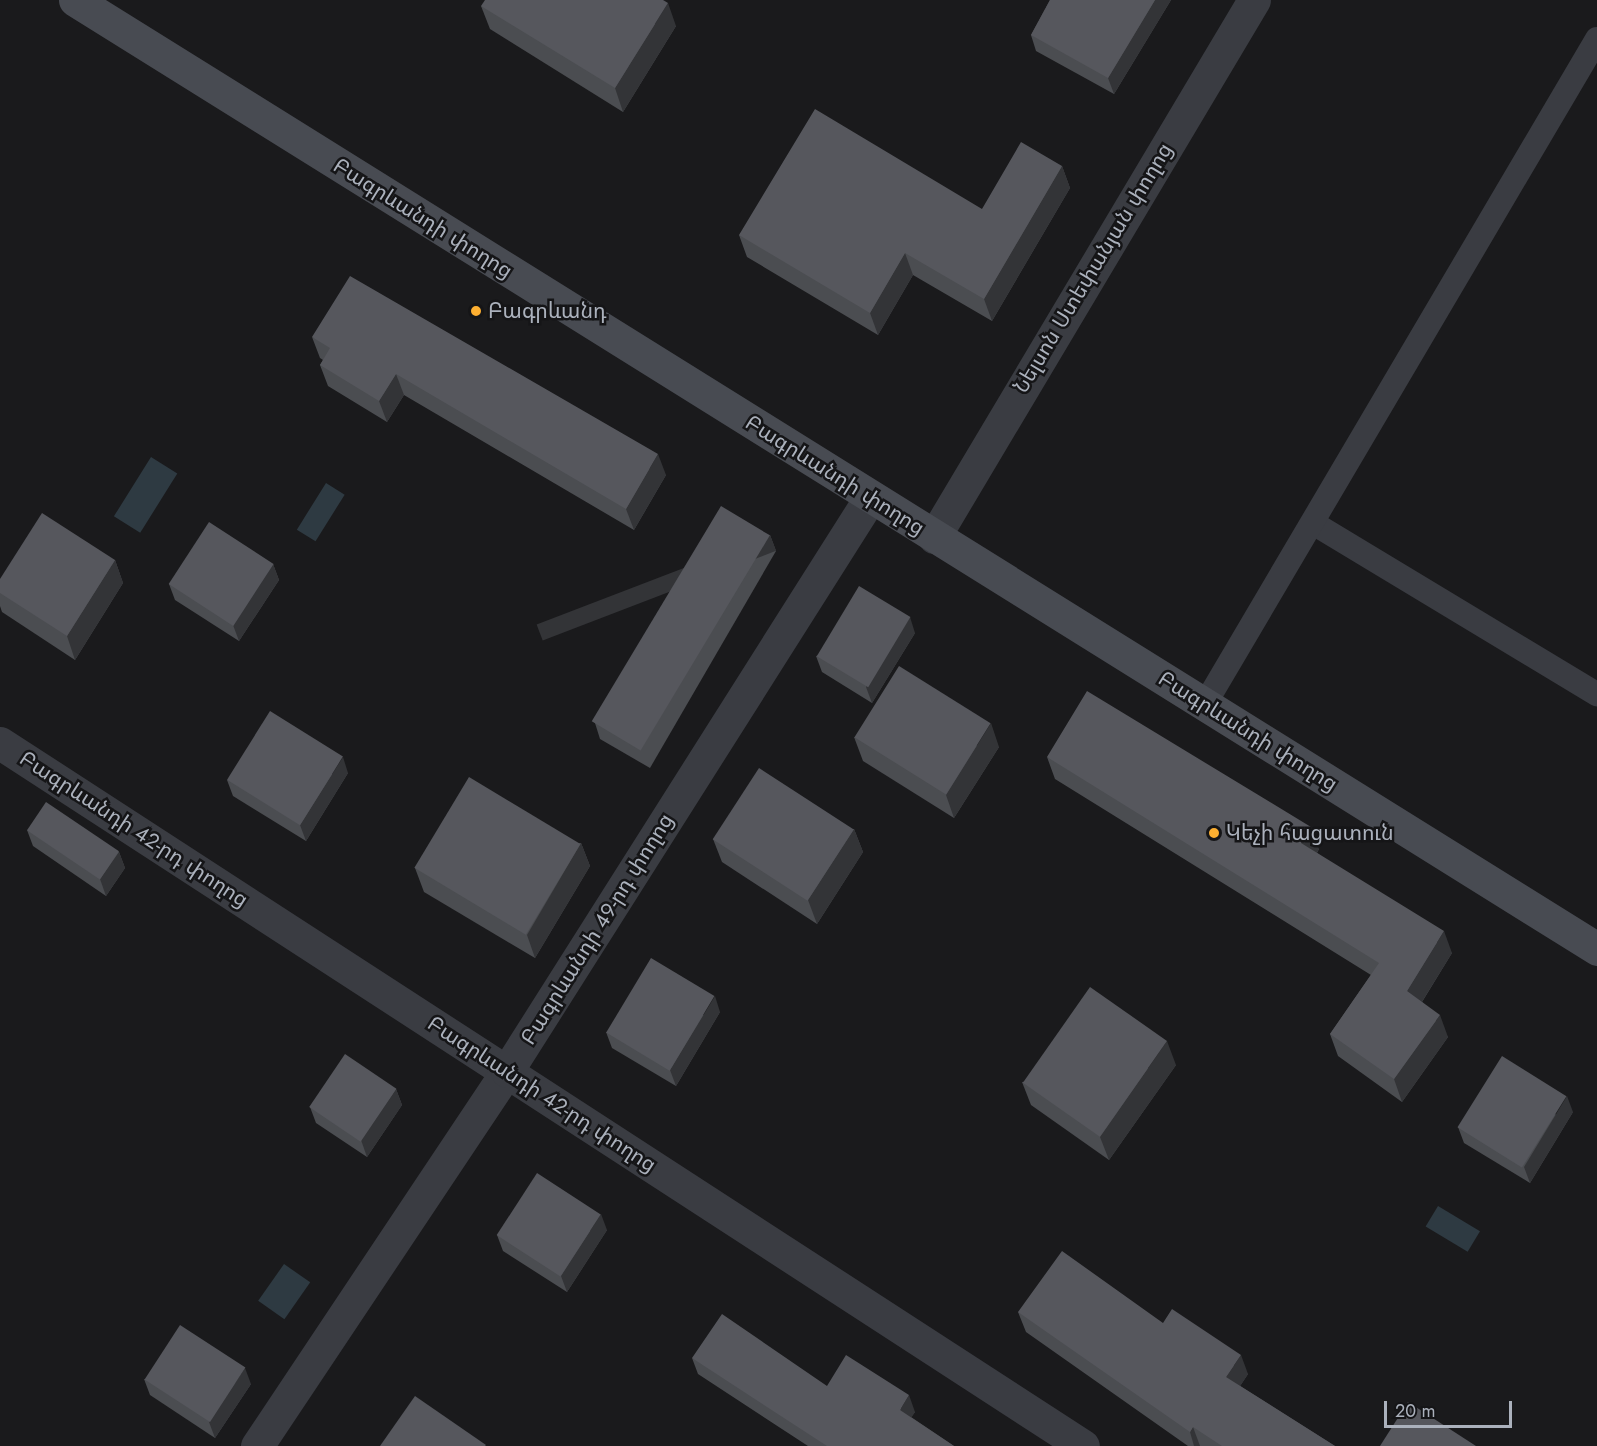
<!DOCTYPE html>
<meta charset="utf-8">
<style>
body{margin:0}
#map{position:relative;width:1597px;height:1446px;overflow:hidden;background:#1a1a1c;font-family:Jost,"Noto Sans Armenian",sans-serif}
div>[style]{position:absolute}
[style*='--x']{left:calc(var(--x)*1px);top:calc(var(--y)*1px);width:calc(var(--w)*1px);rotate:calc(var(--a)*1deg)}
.water>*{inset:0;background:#2e3a42;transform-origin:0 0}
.service>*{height:24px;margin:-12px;padding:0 12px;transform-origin:12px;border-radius:12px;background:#3a3c42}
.minor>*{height:33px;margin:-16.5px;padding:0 16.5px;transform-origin:16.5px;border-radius:16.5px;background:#3a3c42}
.tertiary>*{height:33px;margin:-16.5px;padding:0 16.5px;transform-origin:16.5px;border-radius:16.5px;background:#3a3c42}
.secondary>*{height:33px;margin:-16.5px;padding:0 16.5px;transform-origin:16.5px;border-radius:16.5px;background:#484b52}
.wall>*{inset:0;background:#4b4d51}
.shaded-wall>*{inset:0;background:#333437;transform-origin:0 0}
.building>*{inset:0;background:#56575d;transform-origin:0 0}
.dots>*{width:16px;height:16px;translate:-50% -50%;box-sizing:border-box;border:3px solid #151517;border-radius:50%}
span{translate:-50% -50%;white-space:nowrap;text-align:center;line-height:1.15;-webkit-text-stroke:5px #151517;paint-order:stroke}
.street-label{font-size:21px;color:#abb1bc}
.poi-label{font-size:21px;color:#abb1bc}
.left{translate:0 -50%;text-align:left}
.scale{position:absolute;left:1384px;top:1401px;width:128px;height:27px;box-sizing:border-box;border:3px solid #abb1bc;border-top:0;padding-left:8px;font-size:18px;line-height:21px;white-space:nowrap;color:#abb1bc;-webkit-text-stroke:4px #151517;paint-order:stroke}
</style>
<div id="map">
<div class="water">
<div style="left:151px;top:457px;width:31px;height:70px;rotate:32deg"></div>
<div style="left:326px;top:483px;width:22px;height:55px;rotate:32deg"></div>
<div style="left:1438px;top:1206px;width:49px;height:24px;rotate:31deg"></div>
<div style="left:284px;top:1264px;width:32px;height:45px;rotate:35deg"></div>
</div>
<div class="service">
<div style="--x:1313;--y:523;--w:332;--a:31.1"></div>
<div style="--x:1205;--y:704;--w:772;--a:-59.48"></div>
</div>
<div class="minor">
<div style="--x:0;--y:743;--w:1291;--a:32.99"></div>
<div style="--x:257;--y:1446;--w:451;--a:-56.3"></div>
<div style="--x:507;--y:1071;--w:678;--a:-57.65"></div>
</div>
<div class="tertiary">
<div style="--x:934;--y:537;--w:625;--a:-59.21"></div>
</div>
<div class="secondary">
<div style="--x:75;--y:0;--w:1794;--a:31.94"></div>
</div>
<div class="wall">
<div style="clip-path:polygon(1050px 0,1171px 0,1114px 94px,1036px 51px,1031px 35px)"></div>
<div style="clip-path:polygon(481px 6px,676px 26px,623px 112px,490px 29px)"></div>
<div style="clip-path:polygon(1062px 166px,1070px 188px,992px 321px,913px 275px,878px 335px,747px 257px,739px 235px,982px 209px)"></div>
<div style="clip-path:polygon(312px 337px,666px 475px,634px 530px,404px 395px,387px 422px,328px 386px,320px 365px,323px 360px,320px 358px)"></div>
<div style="clip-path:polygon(770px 535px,776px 551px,650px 768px,600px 739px,595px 723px)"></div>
<div style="clip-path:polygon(115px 560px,123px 583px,75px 660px,2px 612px,0 606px,0 579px)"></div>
<div style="clip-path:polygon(273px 564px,279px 580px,239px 641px,175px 600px,169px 584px)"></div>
<div style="clip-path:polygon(915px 633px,872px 703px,822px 672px,816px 656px)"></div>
<div style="clip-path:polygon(854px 737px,999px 747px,954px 818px,863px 761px)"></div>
<div style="clip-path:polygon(1047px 757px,1319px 849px,1317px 853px,1452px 953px,1422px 1002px,1448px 1037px,1402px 1102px,1338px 1056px,1330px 1034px,1371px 975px,1055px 779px)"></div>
<div style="clip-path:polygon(348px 773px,306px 841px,233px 796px,227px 780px)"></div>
<div style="clip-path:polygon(854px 829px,863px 852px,817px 924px,722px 862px,713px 839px)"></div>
<div style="clip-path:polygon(27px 830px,119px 852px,125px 868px,106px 896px,33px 846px)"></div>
<div style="clip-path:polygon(581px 843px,590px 866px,535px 958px,424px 892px,415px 868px)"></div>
<div style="clip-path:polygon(720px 1012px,676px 1086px,612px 1048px,606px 1032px)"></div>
<div style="clip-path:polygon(1176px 1065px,1109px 1160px,1031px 1105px,1022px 1082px)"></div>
<div style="clip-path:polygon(396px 1089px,402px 1105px,367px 1157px,316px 1123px,310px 1107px)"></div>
<div style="clip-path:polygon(1573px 1112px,1530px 1183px,1464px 1143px,1458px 1127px)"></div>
<div style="clip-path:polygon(607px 1230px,567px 1292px,503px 1251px,497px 1235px)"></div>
<div style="clip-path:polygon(1018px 1312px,1163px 1323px,1248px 1374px,1240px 1386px,1335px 1446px,1188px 1446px,1026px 1332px)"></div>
<div style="clip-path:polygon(692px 1358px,827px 1386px,915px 1412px,911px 1417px,954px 1446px,808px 1446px,698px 1374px)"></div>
<div style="clip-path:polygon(144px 1379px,251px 1384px,215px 1438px,150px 1395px)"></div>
</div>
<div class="shaded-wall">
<div style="clip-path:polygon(1155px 0,1171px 0,1114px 94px,1108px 78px)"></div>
<div style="clip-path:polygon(668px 3px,676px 26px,623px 112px,615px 88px)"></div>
<div style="clip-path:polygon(1062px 166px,1070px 188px,992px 321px,984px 299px)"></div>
<div style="clip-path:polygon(905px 253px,913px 275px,878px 335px,870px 313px)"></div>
<div style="clip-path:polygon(396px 374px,404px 395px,387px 422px,379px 401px)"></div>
<div style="clip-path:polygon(658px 454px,666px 475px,634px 530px,626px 509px)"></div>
<div style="left:770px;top:535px;width:17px;height:250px;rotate:69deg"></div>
<div style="clip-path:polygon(115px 560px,123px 583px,75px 660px,67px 636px)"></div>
<div style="clip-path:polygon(273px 564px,279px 580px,239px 641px,233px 625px)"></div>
<div style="clip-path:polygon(910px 617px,915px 633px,872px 703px,866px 687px)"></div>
<div style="clip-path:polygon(991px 723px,999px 747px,954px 818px,946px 795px)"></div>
<div style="clip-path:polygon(343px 757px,348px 773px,306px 841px,300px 825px)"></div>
<div style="clip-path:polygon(1311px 827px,1319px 849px,1309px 865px,1301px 843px)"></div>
<div style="clip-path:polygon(854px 829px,863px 852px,817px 924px,808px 900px)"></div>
<div style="clip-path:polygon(581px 843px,590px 866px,535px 958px,527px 935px)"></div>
<div style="clip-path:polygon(119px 852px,125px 868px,106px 896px,100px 879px)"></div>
<div style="clip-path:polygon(1444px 931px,1452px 953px,1415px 1013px,1407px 991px)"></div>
<div style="clip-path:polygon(715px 996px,720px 1012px,676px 1086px,670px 1070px)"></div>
<div style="clip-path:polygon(1440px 1015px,1448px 1037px,1402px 1102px,1394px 1079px)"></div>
<div style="clip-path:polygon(1167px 1041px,1176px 1065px,1109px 1160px,1100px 1137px)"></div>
<div style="clip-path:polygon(396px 1089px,402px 1105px,367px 1157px,361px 1140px)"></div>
<div style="clip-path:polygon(1567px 1096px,1573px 1112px,1530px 1183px,1524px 1167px)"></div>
<div style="clip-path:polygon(601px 1214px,607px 1230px,567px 1292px,561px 1276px)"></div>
<div style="clip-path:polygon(1241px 1355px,1248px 1374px,1233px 1397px,1226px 1377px)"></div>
<div style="clip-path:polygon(245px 1368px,251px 1384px,215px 1438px,209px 1422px)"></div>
<div style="clip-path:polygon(909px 1395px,915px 1412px,906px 1426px,900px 1410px)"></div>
<div style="clip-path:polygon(1193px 1427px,1200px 1446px,1194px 1446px,1190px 1432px)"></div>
</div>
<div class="building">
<div style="clip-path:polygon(485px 0,663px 0,668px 3px,615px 88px,481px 6px)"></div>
<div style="clip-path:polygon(1050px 0,1155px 0,1108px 78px,1031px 35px)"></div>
<div style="clip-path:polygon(815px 109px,982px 209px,1021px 142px,1062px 166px,984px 299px,905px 253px,870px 313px,739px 235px)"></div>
<div style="clip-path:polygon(350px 276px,658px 454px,626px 509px,396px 374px,379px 401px,320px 365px,330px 348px,312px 337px)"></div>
<div style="left:721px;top:506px;width:57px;height:251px;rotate:31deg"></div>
<div style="clip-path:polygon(42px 513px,115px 560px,67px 636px,0 593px,0 579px)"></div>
<div style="left:209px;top:522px;width:77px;height:74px;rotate:33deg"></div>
<div style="left:859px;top:586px;width:60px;height:82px;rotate:31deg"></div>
<div style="left:899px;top:666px;width:108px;height:84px;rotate:32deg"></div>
<div style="clip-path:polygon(1087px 691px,1311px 827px,1301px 843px,1444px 931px,1407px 991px,1440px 1015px,1394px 1079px,1330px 1034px,1379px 963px,1047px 757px)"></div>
<div style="left:270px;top:711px;width:86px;height:81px;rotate:32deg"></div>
<div style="left:759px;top:768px;width:113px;height:85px;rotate:33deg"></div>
<div style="left:469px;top:777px;width:130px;height:106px;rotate:31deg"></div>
<div style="left:46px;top:802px;width:88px;height:34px;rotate:34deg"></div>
<div style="left:651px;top:958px;width:74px;height:87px;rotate:31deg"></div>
<div style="left:1090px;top:987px;width:94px;height:117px;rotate:35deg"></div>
<div style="left:345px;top:1054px;width:62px;height:64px;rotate:34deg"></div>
<div style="left:1502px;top:1056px;width:76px;height:84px;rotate:32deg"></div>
<div style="left:537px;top:1173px;width:76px;height:74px;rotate:33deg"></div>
<div style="clip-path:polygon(1062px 1251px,1163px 1323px,1172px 1309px,1241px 1355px,1226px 1377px,1335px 1446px,1222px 1446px,1193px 1427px,1190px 1432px,1018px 1312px)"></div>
<div style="clip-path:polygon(722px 1314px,827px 1386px,846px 1355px,909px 1395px,900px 1410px,954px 1446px,827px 1446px,692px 1358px)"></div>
<div style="left:180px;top:1325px;width:78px;height:65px;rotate:33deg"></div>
<div style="clip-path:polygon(415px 1396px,486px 1445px,485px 1446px,380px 1446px)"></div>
<div style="clip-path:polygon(1408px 1402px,1476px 1446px,1380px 1446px)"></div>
</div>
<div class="dots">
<div style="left:476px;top:311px;background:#fdaf31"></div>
<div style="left:1214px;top:833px;background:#fdaf31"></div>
</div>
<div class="street-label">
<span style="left:423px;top:218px;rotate:32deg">Բագրևանդի փողոց</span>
<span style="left:1093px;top:268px;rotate:-59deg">Նելսոն Ստեփանյան փողոց</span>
<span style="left:835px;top:475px;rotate:32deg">Բագրևանդի փողոց</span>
<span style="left:1248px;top:731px;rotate:32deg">Բագրևանդի փողոց</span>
<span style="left:134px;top:829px;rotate:33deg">Բագրևանդի 42-րդ փողոց</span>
<span style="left:597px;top:929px;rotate:-58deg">Բագրևանդի 49-րդ փողոց</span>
<span style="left:542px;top:1094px;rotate:33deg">Բագրևանդի 42-րդ փողոց</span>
</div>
<div class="poi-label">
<span class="left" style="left:488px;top:311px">Բագրևանդ</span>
<span class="left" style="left:1226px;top:833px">Կեչի հացատուն</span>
</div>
<div class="scale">20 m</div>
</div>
